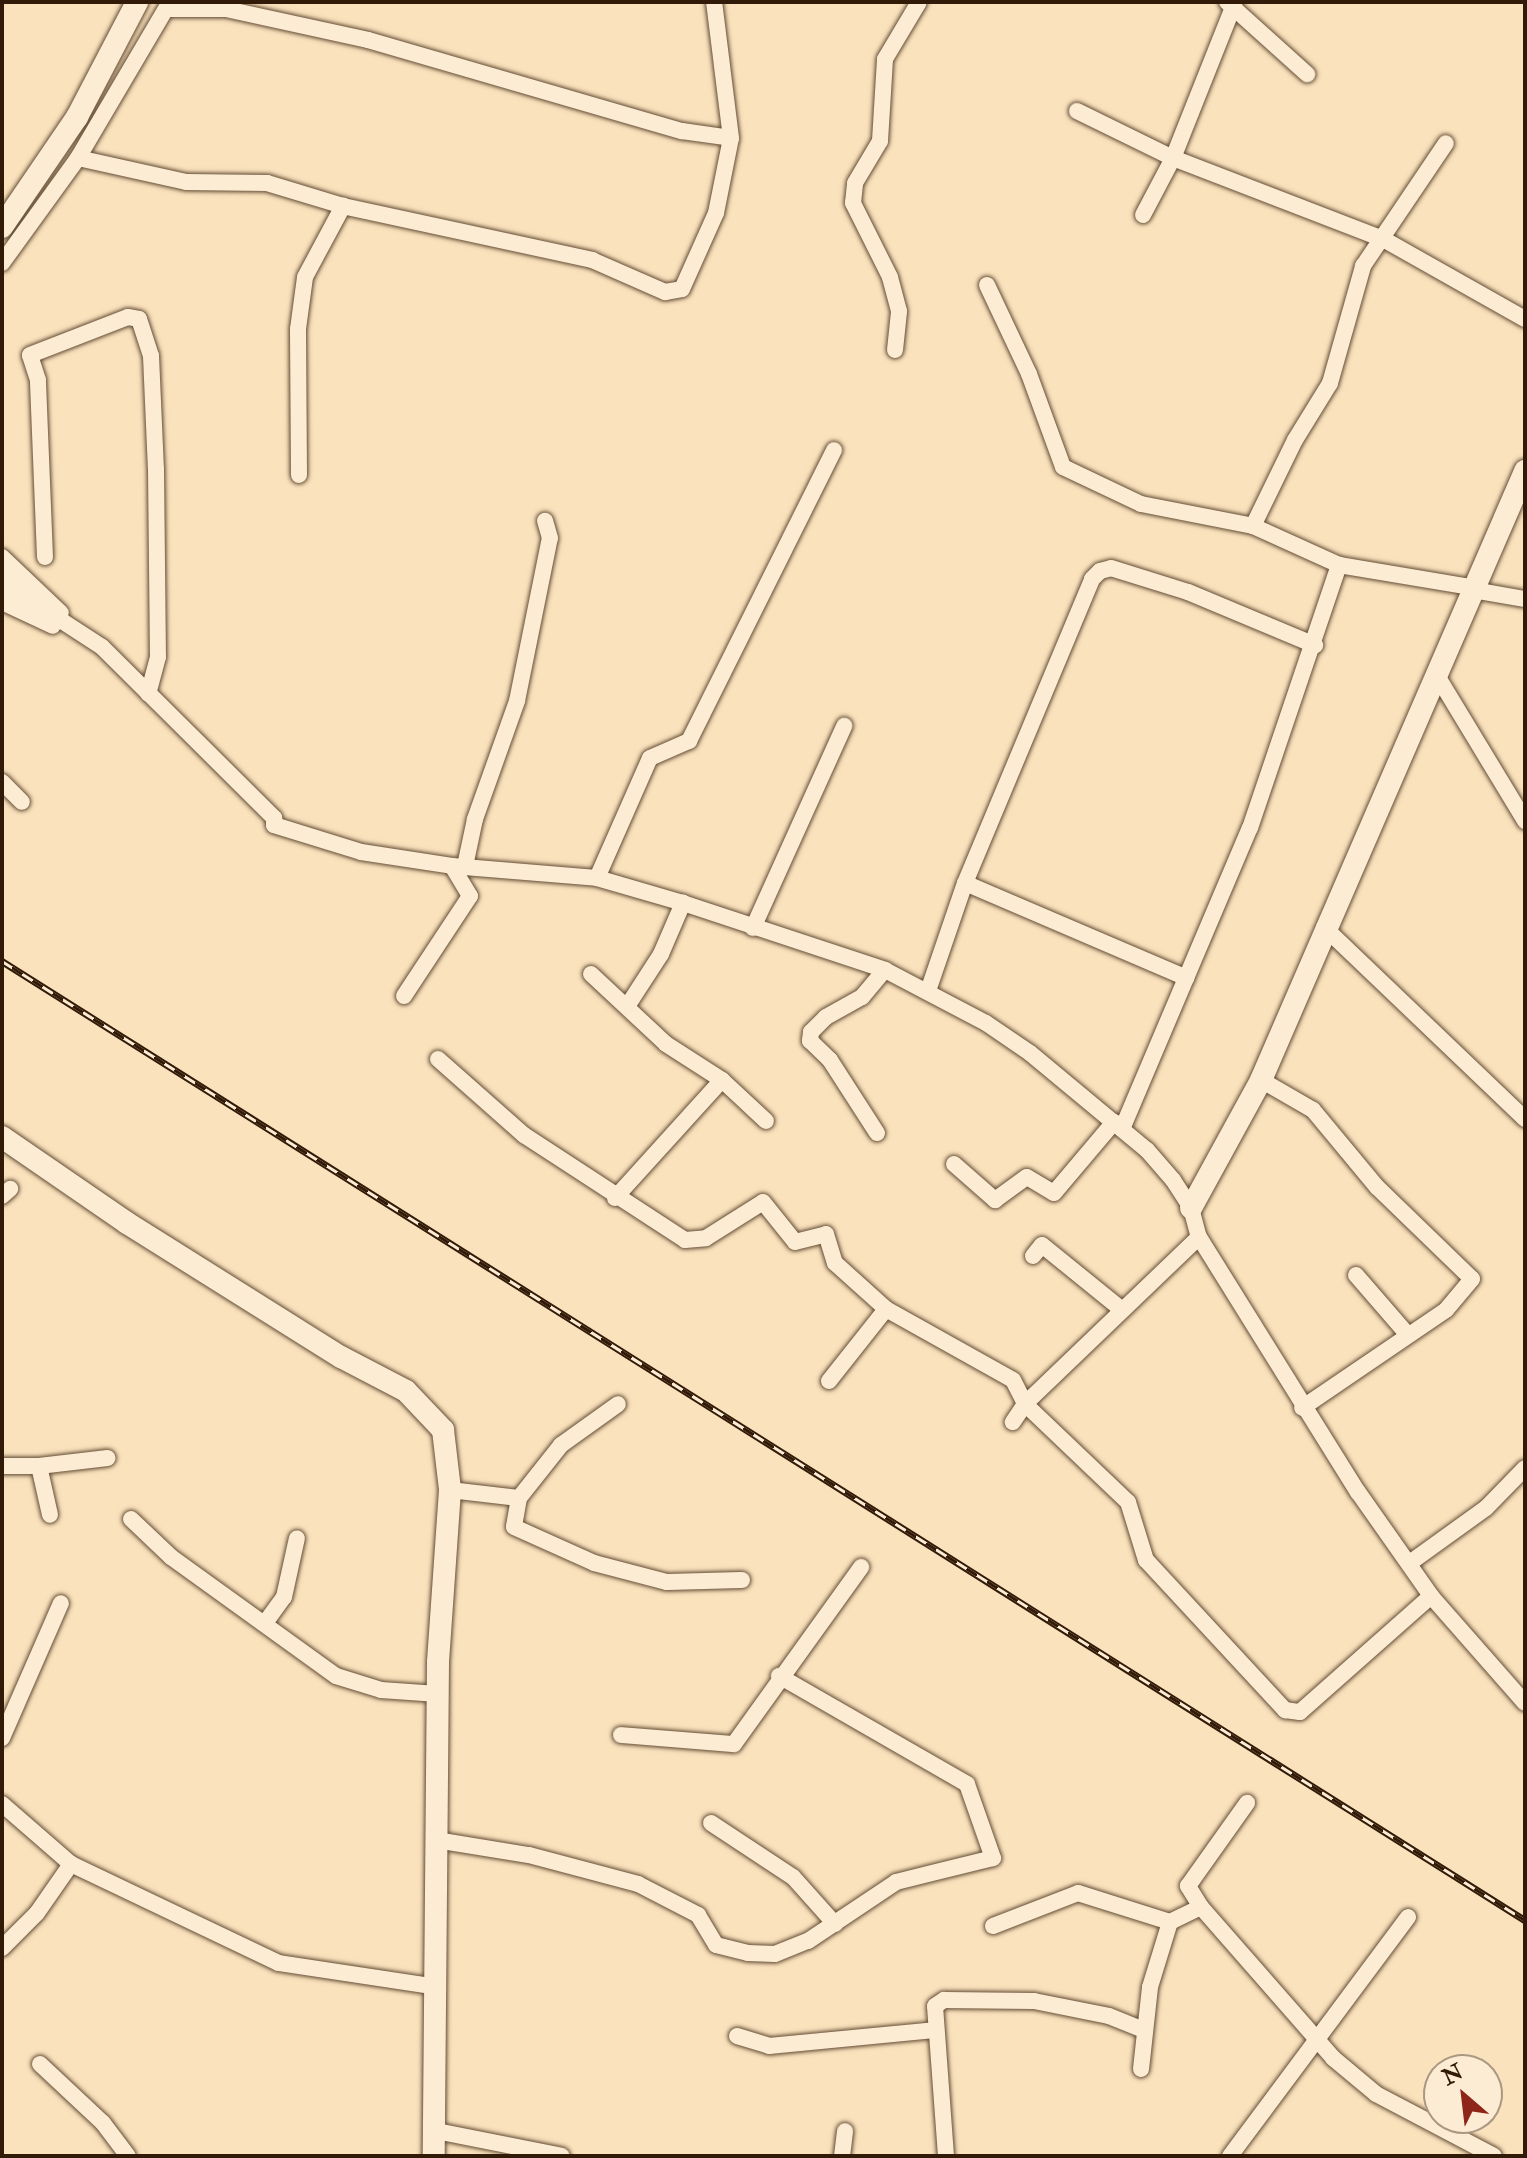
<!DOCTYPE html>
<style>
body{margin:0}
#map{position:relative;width:1527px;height:2158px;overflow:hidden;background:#fae2bd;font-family:"IM FELL Double Pica",serif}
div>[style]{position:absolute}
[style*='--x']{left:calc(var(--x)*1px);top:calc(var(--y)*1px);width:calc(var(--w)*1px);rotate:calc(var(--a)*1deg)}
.roads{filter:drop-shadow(0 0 2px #634c34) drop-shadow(0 0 2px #634c34)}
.street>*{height:16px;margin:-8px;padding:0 8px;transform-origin:8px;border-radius:8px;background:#fcecd4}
.secondary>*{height:22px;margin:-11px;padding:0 11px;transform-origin:11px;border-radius:11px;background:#fcecd4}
.rail>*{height:7px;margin-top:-3.5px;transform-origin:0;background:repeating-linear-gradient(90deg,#fcecd4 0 12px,#311a07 0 24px);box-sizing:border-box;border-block:2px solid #311a07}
span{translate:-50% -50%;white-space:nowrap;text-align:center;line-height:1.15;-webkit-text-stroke:6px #fcecd4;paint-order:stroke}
.frame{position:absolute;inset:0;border:4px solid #311a07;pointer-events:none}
.north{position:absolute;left:1423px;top:2054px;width:80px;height:80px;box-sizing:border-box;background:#fcecd4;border:2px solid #ab9882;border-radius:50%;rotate:332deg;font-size:22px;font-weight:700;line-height:32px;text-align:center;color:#311a07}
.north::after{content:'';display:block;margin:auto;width:28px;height:36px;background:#8f2418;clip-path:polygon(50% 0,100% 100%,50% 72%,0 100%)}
</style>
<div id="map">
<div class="roads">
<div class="street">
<div style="--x:1227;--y:2;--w:108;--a:42"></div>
<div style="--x:167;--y:9;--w:59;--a:0"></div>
<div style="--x:226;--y:9;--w:145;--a:12.3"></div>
<div style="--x:368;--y:40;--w:327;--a:16.2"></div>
<div style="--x:682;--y:131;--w:49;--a:8.1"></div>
<div style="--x:1077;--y:111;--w:107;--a:26.1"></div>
<div style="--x:1173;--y:158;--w:225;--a:21.1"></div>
<div style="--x:1383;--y:239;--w:163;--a:29.4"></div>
<div style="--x:78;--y:158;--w:111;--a:12.5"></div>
<div style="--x:186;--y:182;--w:81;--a:0.7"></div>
<div style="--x:267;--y:183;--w:79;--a:16.8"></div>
<div style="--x:343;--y:206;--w:255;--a:12.2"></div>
<div style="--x:592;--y:260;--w:80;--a:23.7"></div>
<div style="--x:665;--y:292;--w:17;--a:-10"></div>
<div style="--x:682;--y:289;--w:83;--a:-65.9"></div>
<div style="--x:716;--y:213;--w:76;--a:-78.7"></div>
<div style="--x:731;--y:138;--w:137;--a:-97.1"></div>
<div style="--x:1143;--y:215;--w:64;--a:-62.2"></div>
<div style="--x:1173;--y:158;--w:165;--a:-68.3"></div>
<div style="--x:2;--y:263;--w:130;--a:-54.1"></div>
<div style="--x:78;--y:158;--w:181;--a:-59.5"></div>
<div style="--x:987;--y:285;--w:98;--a:64.7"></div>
<div style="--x:1029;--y:374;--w:99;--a:69.9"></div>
<div style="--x:1063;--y:467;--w:86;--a:25.4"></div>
<div style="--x:1141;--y:504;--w:114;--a:11.1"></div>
<div style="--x:1253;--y:526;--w:94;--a:24.4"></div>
<div style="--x:1339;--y:565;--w:134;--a:9.5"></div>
<div style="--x:895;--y:350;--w:39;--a:-84"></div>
<div style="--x:899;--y:311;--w:35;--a:-105"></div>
<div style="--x:890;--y:277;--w:83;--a:-116.6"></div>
<div style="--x:853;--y:203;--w:20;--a:-84"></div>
<div style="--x:855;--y:183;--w:49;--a:-59.2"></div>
<div style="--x:880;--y:141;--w:82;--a:-86.5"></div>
<div style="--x:885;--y:59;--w:66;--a:-59.2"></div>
<div style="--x:299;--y:475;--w:146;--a:-90.4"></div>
<div style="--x:298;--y:329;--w:52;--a:-82.3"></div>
<div style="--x:305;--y:277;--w:81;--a:-61.8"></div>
<div style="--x:1253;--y:526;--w:96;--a:-64"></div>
<div style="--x:1295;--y:440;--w:67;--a:-58.4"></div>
<div style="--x:1330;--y:383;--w:122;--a:-74.2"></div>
<div style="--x:1363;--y:266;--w:148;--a:-56"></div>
<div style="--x:2;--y:557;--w:81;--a:43.5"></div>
<div style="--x:45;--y:557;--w:177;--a:-92.3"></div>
<div style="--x:38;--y:380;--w:26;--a:-108"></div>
<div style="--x:30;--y:355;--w:105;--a:-21.2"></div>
<div style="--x:128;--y:317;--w:11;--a:10"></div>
<div style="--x:139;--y:319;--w:39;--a:72"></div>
<div style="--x:151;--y:356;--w:113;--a:87.5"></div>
<div style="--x:156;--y:469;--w:188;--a:89.4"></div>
<div style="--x:158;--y:657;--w:38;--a:105"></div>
<div style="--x:1473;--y:590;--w:53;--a:9.8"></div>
<div style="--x:19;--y:593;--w:99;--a:33"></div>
<div style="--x:102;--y:647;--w:243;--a:44.8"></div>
<div style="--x:274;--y:818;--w:7;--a:90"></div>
<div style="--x:274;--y:825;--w:91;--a:17.2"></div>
<div style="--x:361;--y:852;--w:92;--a:8.7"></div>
<div style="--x:452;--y:866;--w:145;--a:4.7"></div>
<div style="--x:597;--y:878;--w:90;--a:16.2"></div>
<div style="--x:683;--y:903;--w:213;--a:18.3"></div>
<div style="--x:885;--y:970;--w:114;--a:27.7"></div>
<div style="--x:986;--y:1023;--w:53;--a:34.3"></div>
<div style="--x:1030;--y:1053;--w:152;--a:39.7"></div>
<div style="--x:1147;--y:1150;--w:40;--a:49"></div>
<div style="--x:1173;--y:1180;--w:33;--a:57"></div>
<div style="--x:1191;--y:1208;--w:30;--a:75"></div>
<div style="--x:1199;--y:1237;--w:301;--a:58.1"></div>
<div style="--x:1358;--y:1492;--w:127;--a:54.9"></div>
<div style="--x:1431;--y:1596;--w:142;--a:48.7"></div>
<div style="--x:2;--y:602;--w:56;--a:25.2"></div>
<div style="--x:1436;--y:674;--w:172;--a:58.8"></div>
<div style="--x:2;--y:782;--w:28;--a:45"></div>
<div style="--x:465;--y:866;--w:48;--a:-78"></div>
<div style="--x:475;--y:819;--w:125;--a:-70.4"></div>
<div style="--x:517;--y:701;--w:166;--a:-78.6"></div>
<div style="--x:550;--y:538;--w:18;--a:-106"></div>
<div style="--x:597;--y:878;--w:131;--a:-66.2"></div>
<div style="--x:650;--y:758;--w:43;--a:-23.6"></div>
<div style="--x:689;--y:741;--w:325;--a:-63.5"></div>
<div style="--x:965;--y:883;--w:241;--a:23.2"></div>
<div style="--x:1324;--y:927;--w:278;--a:43.7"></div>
<div style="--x:753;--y:928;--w:222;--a:-65.7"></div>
<div style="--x:591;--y:974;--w:103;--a:43"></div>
<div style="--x:666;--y:1044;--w:67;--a:32.7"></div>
<div style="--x:722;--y:1080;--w:60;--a:43"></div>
<div style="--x:928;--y:991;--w:114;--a:-71.1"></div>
<div style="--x:965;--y:883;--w:329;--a:-67.3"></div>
<div style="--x:1092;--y:579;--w:11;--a:-45"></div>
<div style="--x:1100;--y:571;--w:11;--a:-15"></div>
<div style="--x:1111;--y:568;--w:81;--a:17.3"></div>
<div style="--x:1188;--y:592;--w:138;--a:22.7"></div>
<div style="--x:404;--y:996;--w:120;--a:-56.6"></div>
<div style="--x:470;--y:896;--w:35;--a:-121"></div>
<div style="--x:628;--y:1005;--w:61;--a:-57.1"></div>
<div style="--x:661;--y:954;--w:56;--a:-66.7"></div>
<div style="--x:438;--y:1059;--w:115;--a:41.5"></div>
<div style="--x:524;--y:1135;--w:192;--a:33.1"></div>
<div style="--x:685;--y:1240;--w:21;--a:-5"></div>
<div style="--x:706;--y:1238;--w:67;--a:-32.3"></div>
<div style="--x:763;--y:1202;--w:51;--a:51.3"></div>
<div style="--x:795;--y:1242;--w:32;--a:-14"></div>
<div style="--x:826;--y:1234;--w:30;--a:73"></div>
<div style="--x:835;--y:1263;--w:69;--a:42"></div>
<div style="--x:886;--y:1309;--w:145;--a:29.2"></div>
<div style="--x:1013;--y:1380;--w:27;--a:63"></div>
<div style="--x:1025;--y:1404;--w:22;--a:124"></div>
<div style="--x:1261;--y:1080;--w:60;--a:30"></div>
<div style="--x:1313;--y:1110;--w:100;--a:50.3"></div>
<div style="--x:1377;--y:1187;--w:132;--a:44.1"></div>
<div style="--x:1472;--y:1279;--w:40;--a:130"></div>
<div style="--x:1446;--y:1310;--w:174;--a:145.8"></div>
<div style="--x:1122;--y:1129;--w:327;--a:-67"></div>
<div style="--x:1250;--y:828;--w:278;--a:-71.3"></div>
<div style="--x:877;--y:1133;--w:87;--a:-122.8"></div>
<div style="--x:830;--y:1060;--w:28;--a:-136"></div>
<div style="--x:810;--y:1041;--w:9;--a:-84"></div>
<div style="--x:811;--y:1032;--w:21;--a:-45"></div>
<div style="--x:826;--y:1017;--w:41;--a:-29.1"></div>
<div style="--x:862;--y:997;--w:35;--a:-50"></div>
<div style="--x:954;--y:1164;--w:55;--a:41.3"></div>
<div style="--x:995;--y:1200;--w:39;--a:-36"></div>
<div style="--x:1027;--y:1177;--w:31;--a:31"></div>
<div style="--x:1054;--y:1193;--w:93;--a:-49.8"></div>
<div style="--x:2;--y:1196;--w:11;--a:-41"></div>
<div style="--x:615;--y:1198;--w:159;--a:-47.8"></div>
<div style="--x:1199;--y:1237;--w:241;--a:136.2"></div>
<div style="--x:1025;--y:1404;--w:142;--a:43.6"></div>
<div style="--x:1128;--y:1502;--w:61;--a:72.8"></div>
<div style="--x:1146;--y:1560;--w:205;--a:47.2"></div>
<div style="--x:1285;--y:1710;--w:15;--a:8"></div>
<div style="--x:1300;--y:1712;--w:175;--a:-41.5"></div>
<div style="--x:1033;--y:1256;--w:14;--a:-51"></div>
<div style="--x:1042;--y:1245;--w:102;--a:39"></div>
<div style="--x:1356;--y:1275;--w:79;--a:49.1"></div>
<div style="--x:829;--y:1381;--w:92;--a:-51.6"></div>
<div style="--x:2;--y:1466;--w:37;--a:0"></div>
<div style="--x:39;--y:1466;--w:50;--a:77.3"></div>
<div style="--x:39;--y:1466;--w:69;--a:-6.6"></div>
<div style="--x:450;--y:1490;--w:69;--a:6.6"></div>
<div style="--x:519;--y:1498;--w:68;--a:-51.6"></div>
<div style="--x:561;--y:1445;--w:70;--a:-35.7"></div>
<div style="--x:519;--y:1498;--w:29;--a:100"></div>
<div style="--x:514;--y:1527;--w:88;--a:24.2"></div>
<div style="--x:594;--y:1563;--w:75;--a:14.6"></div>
<div style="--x:667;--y:1582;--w:75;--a:-1.5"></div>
<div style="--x:131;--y:1519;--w:55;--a:43.5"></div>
<div style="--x:171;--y:1557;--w:203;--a:35.8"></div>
<div style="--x:336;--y:1676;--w:47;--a:17.3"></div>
<div style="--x:381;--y:1690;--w:57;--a:4"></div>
<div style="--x:1411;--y:1562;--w:92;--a:-35.8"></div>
<div style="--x:1486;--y:1508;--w:56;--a:-45.7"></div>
<div style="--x:265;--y:1623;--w:32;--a:-54"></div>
<div style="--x:284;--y:1597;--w:60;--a:-77.6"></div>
<div style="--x:621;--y:1735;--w:113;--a:4.6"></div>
<div style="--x:734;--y:1744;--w:218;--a:-54.3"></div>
<div style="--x:2;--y:1738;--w:147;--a:-66.4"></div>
<div style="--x:2;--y:1804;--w:91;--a:41"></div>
<div style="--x:71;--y:1864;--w:230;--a:25.5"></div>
<div style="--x:279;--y:1963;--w:160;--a:8.6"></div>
<div style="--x:711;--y:1823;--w:98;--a:33.4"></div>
<div style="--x:793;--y:1877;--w:63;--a:48.2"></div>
<div style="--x:436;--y:1840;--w:94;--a:9.2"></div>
<div style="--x:529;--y:1855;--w:113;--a:14.9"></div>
<div style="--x:638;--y:1884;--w:68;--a:27.3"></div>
<div style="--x:698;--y:1915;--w:35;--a:59"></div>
<div style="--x:716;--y:1945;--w:33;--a:14"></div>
<div style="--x:748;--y:1953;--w:27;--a:2"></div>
<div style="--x:775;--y:1954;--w:35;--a:-22"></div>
<div style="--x:808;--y:1941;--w:106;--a:-33.8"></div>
<div style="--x:896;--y:1882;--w:100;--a:-13.9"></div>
<div style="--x:993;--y:1858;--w:78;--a:-109.4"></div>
<div style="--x:967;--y:1784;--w:217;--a:-150.1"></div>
<div style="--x:1201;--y:1907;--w:201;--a:48.8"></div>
<div style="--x:1333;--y:2058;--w:56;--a:39.9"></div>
<div style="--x:1376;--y:2094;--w:133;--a:27.7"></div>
<div style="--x:993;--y:1926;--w:91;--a:-21.2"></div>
<div style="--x:1078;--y:1893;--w:96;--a:17.5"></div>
<div style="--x:2;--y:1948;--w:49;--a:-45"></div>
<div style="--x:37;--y:1913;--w:60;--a:-55.2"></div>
<div style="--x:737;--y:2036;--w:34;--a:17"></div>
<div style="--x:769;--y:2046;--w:166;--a:-5.5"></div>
<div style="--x:40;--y:2064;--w:86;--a:43.1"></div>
<div style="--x:103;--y:2123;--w:41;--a:52.9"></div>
<div style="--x:1141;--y:2069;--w:82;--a:-83.7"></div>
<div style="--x:1150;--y:1987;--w:68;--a:-72.9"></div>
<div style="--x:1170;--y:1922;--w:34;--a:-26"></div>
<div style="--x:1201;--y:1907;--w:25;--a:-122"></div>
<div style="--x:1188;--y:1886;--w:102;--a:-54.6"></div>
<div style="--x:436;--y:2131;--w:128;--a:11.2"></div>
<div style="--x:842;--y:2156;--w:25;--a:-83"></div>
<div style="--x:946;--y:2156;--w:150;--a:-94.2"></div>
<div style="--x:935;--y:2006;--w:11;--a:-34"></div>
<div style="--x:944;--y:2000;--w:90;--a:0.6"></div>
<div style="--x:1034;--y:2001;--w:76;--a:11.3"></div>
<div style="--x:1109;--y:2016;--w:35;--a:22"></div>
<div style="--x:1230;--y:2156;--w:298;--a:-53.3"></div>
</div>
<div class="secondary">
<div style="--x:2;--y:227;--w:133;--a:-55.7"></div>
<div style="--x:77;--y:117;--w:130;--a:-62.4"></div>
<div style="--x:2;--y:580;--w:21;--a:37"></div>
<div style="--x:2;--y:1137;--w:152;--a:34.5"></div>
<div style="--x:127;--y:1223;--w:252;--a:32.1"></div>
<div style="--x:341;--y:1357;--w:73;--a:27.6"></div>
<div style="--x:406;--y:1391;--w:54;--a:46.5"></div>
<div style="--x:443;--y:1430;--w:60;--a:83.3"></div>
<div style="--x:450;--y:1490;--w:172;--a:94"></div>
<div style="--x:438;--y:1662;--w:494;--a:90.5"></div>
<div style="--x:1191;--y:1208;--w:146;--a:-61.3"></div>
<div style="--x:1261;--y:1080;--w:664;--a:-66.56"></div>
</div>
</div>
<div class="rail">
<div style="--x:2;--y:961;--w:1800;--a:32.2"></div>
</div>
<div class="frame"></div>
<div class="north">N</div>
</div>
